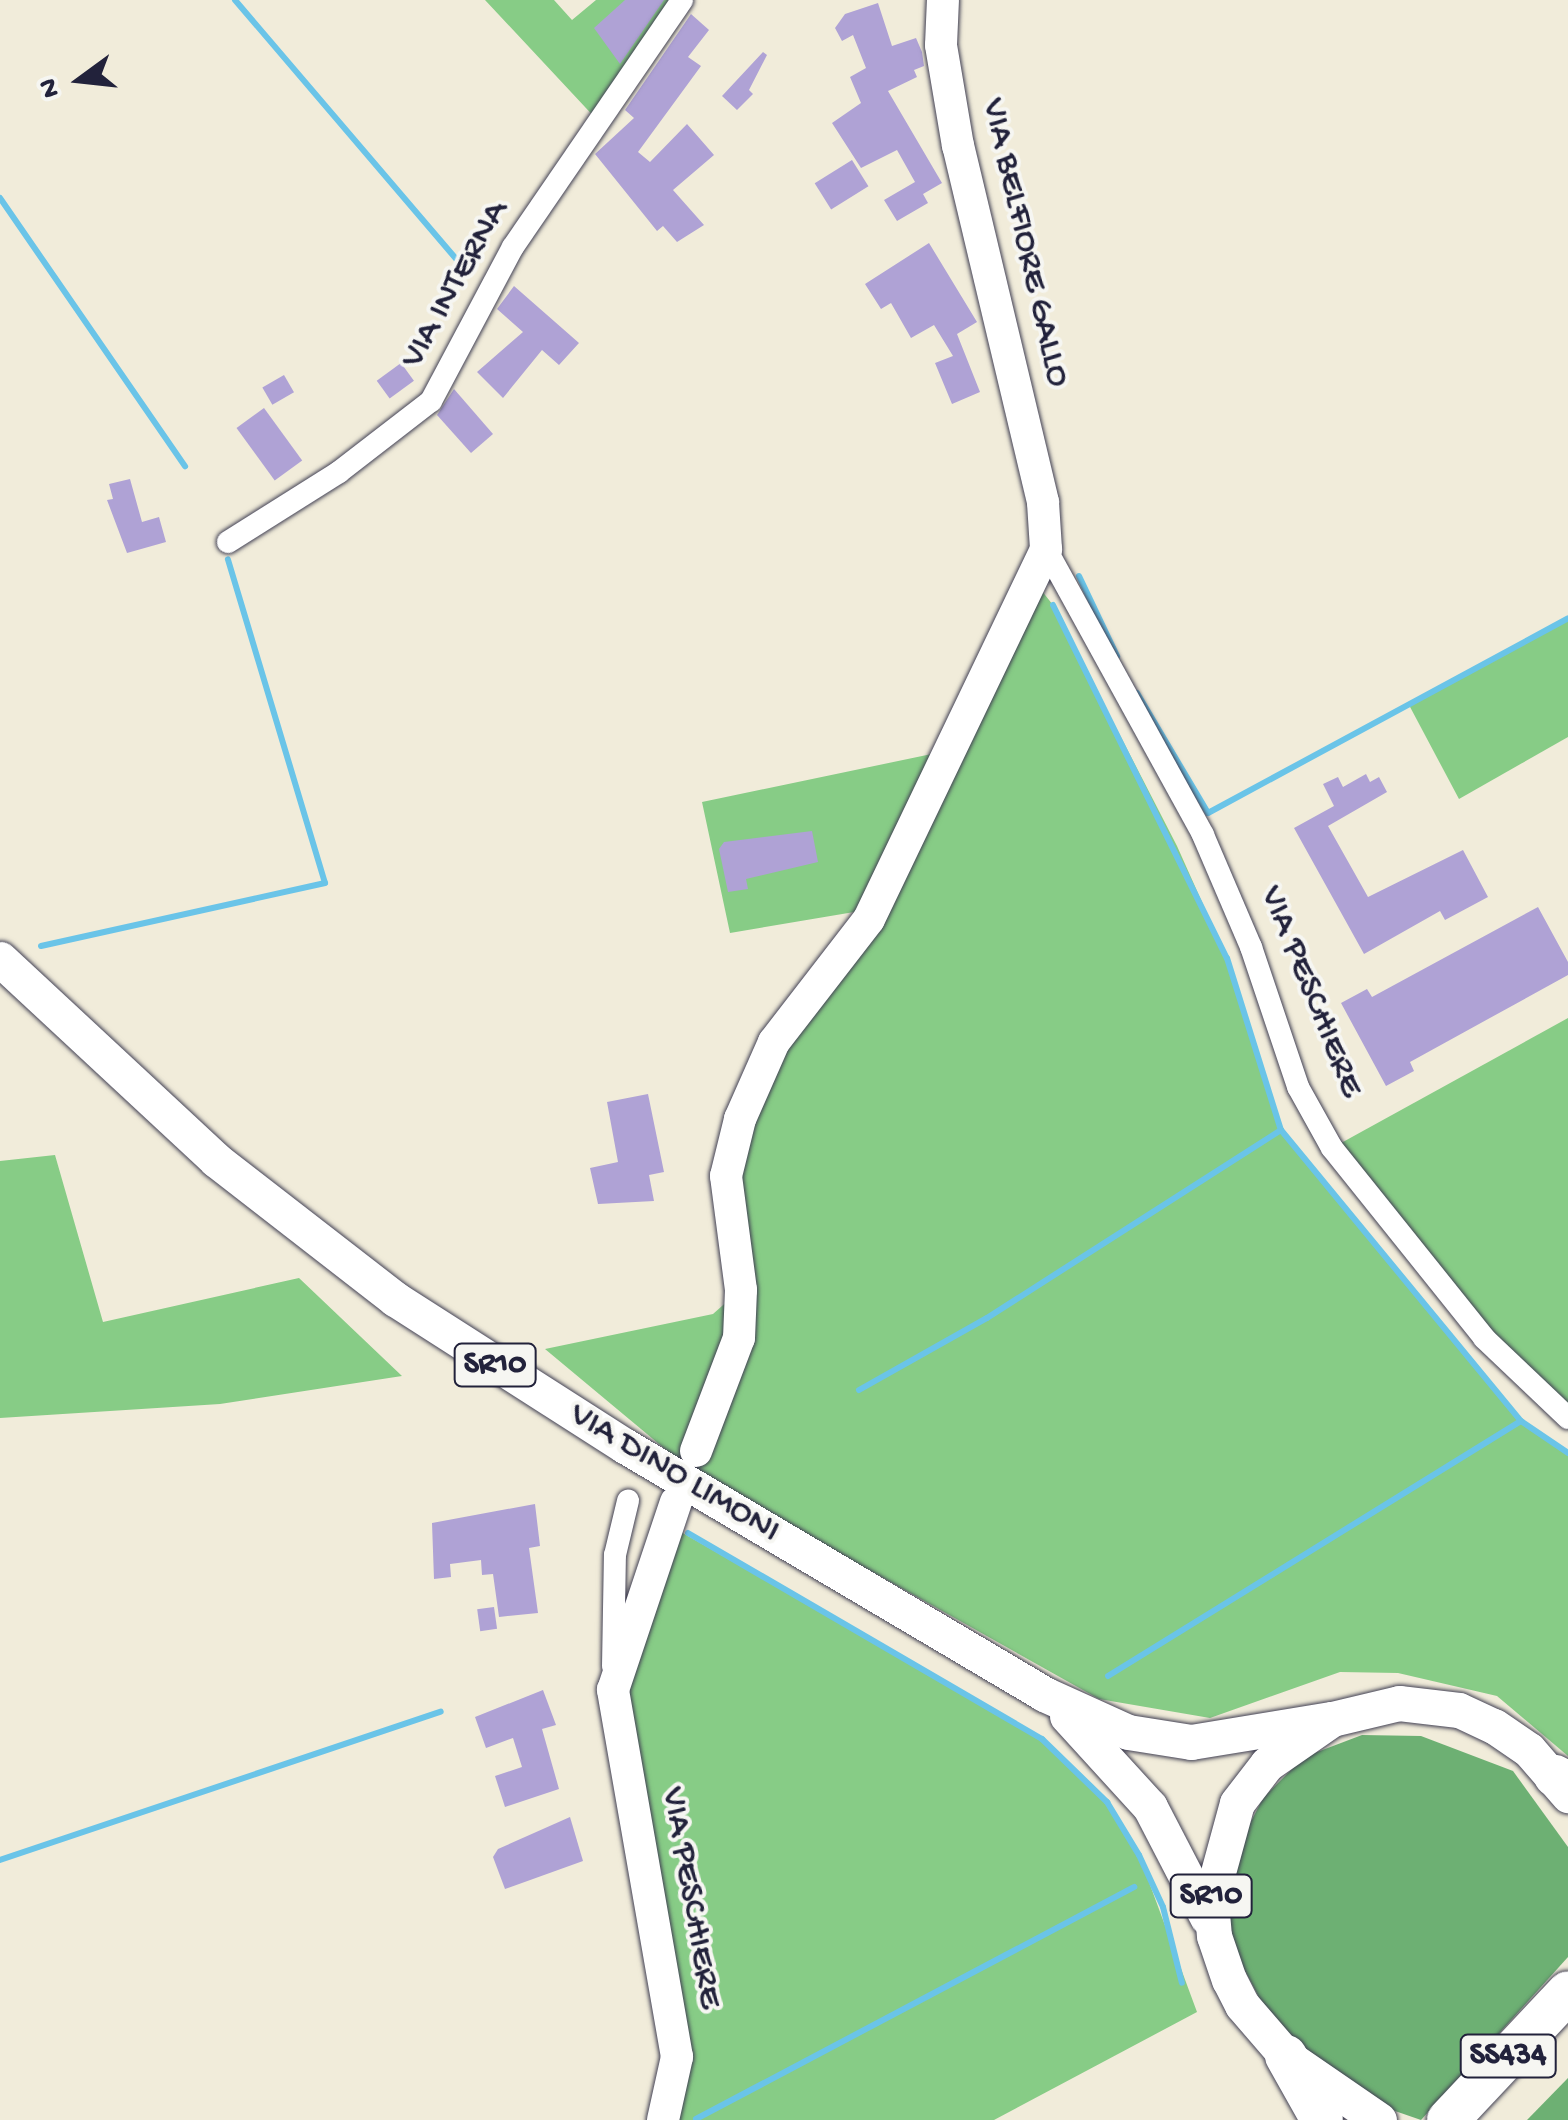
<!DOCTYPE html>
<style>
body{margin:0}
#map{position:relative;width:1568px;height:2120px;overflow:hidden;background:#f1ecda;font-family:"Gochi Hand",sans-serif}
div>[style]{position:absolute}
[style*='--x']{left:calc(var(--x)*1px);top:calc(var(--y)*1px);width:calc(var(--w)*1px);rotate:calc(var(--a)*1deg)}
.green>*{inset:0;background:#87cc86}
.forest>*{inset:0;background:#6db073}
.stream>*{height:6px;margin:-3px;padding:0 3px;transform-origin:3px;border-radius:3px;background:#6ac4e8}
.building>*{inset:0;background:#afa2d5;transform-origin:0 0}
.roads{filter:drop-shadow(0 0 2px #414053) drop-shadow(0 0 2px #414053)}
.street>*{height:22px;margin:-11px;padding:0 11px;transform-origin:11px;border-radius:11px;background:#fff}
.secondary>*{height:32px;margin:-16px;padding:0 16px;transform-origin:16px;border-radius:16px;background:#fff}
.primary>*{height:35px;margin:-17.5px;padding:0 17.5px;transform-origin:17.5px;border-radius:17.5px;background:#fff}
.highway>*{height:42px;margin:-21px;padding:0 21px;transform-origin:21px;border-radius:21px;background:#fff}
span{translate:-50% -50%;white-space:nowrap;text-align:center;line-height:1.15;-webkit-text-stroke:8px #f6f6f2;paint-order:stroke}
.shield-label span{padding:2px 8px;background:#f6f6f2;border:2px solid;border-radius:8px;-webkit-text-stroke-width:0}
.shield-label{font-size:32px;color:#22223b;font-weight:700}
.street-label{font-size:35px;color:#22223b}
.north{position:absolute;left:30px;top:30px;width:100px;height:100px;-webkit-text-stroke:8px #f6f6f2;paint-order:stroke;rotate:255deg;font-size:28px;font-weight:700;line-height:40px;text-align:center;color:#22223b}
.north::after{content:'';display:block;margin:auto;width:35px;height:45px;background:#22223b;clip-path:polygon(50% 0,100% 100%,50% 72%,0 100%)}
</style>
<div id="map">
<div class="green">
<div style="clip-path:polygon(485px 0,554px 0,572px 20px,596px 0,682px 0,599px 122px)"></div>
<div style="clip-path:polygon(1034px 581px,1053px 605px,1177px 846px,1227px 958px,1281px 1130px,1521px 1421px,1568px 1453px,1568px 1756px,1497px 1696px,1398px 1673px,1340px 1672px,1210px 1718px,1099px 1699px,689px 1469px,545px 1349px,713px 1314px,740px 1290px,740px 1119px,872px 909px,730px 933px,702px 802px,946px 751px)"></div>
<div style="clip-path:polygon(1568px 618px,1568px 737px,1459px 799px,1409px 705px)"></div>
<div style="clip-path:polygon(1568px 1018px,1568px 1418px,1332px 1148px)"></div>
<div style="clip-path:polygon(55px 1155px,103px 1322px,299px 1278px,402px 1376px,220px 1404px,0 1418px,0 1161px)"></div>
<div style="clip-path:polygon(667px 1524px,1042px 1739px,1107px 1802px,1139px 1855px,1197px 2012px,994px 2120px,663px 2120px,677px 2056px,613px 1690px)"></div>
</div>
<div class="forest">
<div style="clip-path:polygon(1362px 1735px,1421px 1736px,1513px 1771px,1568px 1847px,1568px 1957px,1421px 2120px,1395px 2111px,1276px 2030px,1229px 1940px,1227px 1908px,1237px 1849px,1263px 1798px,1304px 1757px)"></div>
<div style="clip-path:polygon(1568px 2078px,1568px 2120px,1527px 2120px)"></div>
</div>
<div class="stream">
<div style="--x:235;--y:0;--w:360;--a:49.5"></div>
<div style="--x:0;--y:198;--w:326;--a:55.4"></div>
<div style="--x:1079;--y:576;--w:89;--a:64.6"></div>
<div style="--x:1053;--y:605;--w:394;--a:63.8"></div>
<div style="--x:1227;--y:958;--w:180;--a:72.6"></div>
<div style="--x:1281;--y:1130;--w:377;--a:50.5"></div>
<div style="--x:1521;--y:1421;--w:57;--a:34.2"></div>
<div style="--x:1137;--y:693;--w:139;--a:59.4"></div>
<div style="--x:1208;--y:813;--w:409;--a:-28.4"></div>
<div style="--x:41;--y:946;--w:291;--a:-12.5"></div>
<div style="--x:325;--y:883;--w:338;--a:-106.7"></div>
<div style="--x:859;--y:1390;--w:147;--a:-29.4"></div>
<div style="--x:987;--y:1318;--w:349;--a:-32.6"></div>
<div style="--x:688;--y:1533;--w:410;--a:30.2"></div>
<div style="--x:1042;--y:1739;--w:91;--a:44.1"></div>
<div style="--x:1107;--y:1802;--w:62;--a:58.9"></div>
<div style="--x:1139;--y:1855;--w:57;--a:65.2"></div>
<div style="--x:1163;--y:1907;--w:78;--a:76"></div>
<div style="--x:1108;--y:1676;--w:485;--a:-31.7"></div>
<div style="--x:0;--y:1860;--w:465;--a:-18.6"></div>
<div style="--x:696;--y:2119;--w:496;--a:-27.9"></div>
</div>
<div class="building">
<div style="clip-path:polygon(625px 0,664px 0,620px 64px,594px 28px)"></div>
<div style="clip-path:polygon(878px 3px,892px 46px,916px 38px,922px 52px,924px 66px,914px 70px,917px 77px,888px 91px,942px 183px,923px 194px,928px 203px,897px 221px,884px 200px,915px 182px,897px 150px,861px 168px,832px 123px,861px 103px,850px 77px,866px 68px,853px 35px,842px 41px,835px 28px,845px 14px)"></div>
<div style="clip-path:polygon(691px 14px,709px 30px,688px 57px,701px 66px,638px 152px,650px 162px,687px 124px,714px 155px,673px 190px,704px 225px,677px 242px,663px 226px,657px 231px,595px 154px,634px 118px,625px 110px)"></div>
<div style="clip-path:polygon(763px 52px,767px 55px,749px 90px,753px 94px,737px 110px,722px 96px)"></div>
<div style="left:852px;top:160px;width:31px;height:44px;rotate:58deg"></div>
<div style="clip-path:polygon(929px 243px,977px 322px,957px 334px,980px 392px,952px 404px,935px 363px,953px 356px,934px 325px,911px 338px,891px 303px,881px 309px,865px 284px)"></div>
<div style="clip-path:polygon(514px 286px,579px 343px,559px 365px,542px 350px,503px 398px,477px 372px,523px 332px,497px 309px)"></div>
<div style="left:401px;top:363px;width:22px;height:30px;rotate:54deg"></div>
<div style="left:284px;top:375px;width:20px;height:25px;rotate:60deg"></div>
<div style="clip-path:polygon(454px 389px,493px 434px,471px 453px,437px 415px)"></div>
<div style="left:264px;top:408px;width:65px;height:34px;rotate:54deg"></div>
<div style="clip-path:polygon(130px 479px,142px 522px,159px 517px,166px 542px,127px 553px,107px 500px,113px 499px,109px 484px)"></div>
<div style="clip-path:polygon(1366px 774px,1370px 782px,1379px 777px,1387px 792px,1328px 826px,1368px 897px,1463px 850px,1488px 897px,1445px 920px,1440px 911px,1364px 954px,1294px 828px,1334px 806px,1323px 784px,1338px 777px,1343px 787px)"></div>
<div style="clip-path:polygon(812px 831px,818px 862px,746px 879px,748px 889px,728px 892px,719px 849px,724px 842px)"></div>
<div style="clip-path:polygon(1538px 907px,1568px 962px,1568px 975px,1410px 1062px,1414px 1071px,1386px 1086px,1341px 1003px,1367px 989px,1372px 997px)"></div>
<div style="clip-path:polygon(648px 1094px,664px 1172px,649px 1175px,654px 1201px,598px 1204px,590px 1168px,618px 1162px,607px 1102px)"></div>
<div style="clip-path:polygon(535px 1504px,540px 1546px,529px 1548px,538px 1613px,499px 1617px,493px 1574px,482px 1575px,481px 1560px,450px 1564px,451px 1577px,434px 1579px,432px 1523px)"></div>
<div style="left:494px;top:1607px;width:22px;height:17px;rotate:82deg"></div>
<div style="clip-path:polygon(543px 1690px,556px 1725px,542px 1729px,559px 1789px,505px 1807px,495px 1776px,522px 1767px,513px 1738px,486px 1748px,475px 1717px)"></div>
<div style="clip-path:polygon(570px 1817px,583px 1861px,505px 1889px,493px 1857px,498px 1849px)"></div>
</div>
<div class="roads">
<div class="street">
<div style="--x:228;--y:542;--w:131;--a:-32.2"></div>
<div style="--x:339;--y:472;--w:116;--a:-37.7"></div>
<div style="--x:431;--y:401;--w:174;--a:-62"></div>
<div style="--x:513;--y:247;--w:299;--a:-55.6"></div>
<div style="--x:1046;--y:549;--w:326;--a:61.2"></div>
<div style="--x:1203;--y:835;--w:122;--a:66.8"></div>
<div style="--x:1251;--y:947;--w:148;--a:71.4"></div>
<div style="--x:1298;--y:1087;--w:70;--a:60.9"></div>
<div style="--x:1332;--y:1148;--w:243;--a:51.3"></div>
<div style="--x:1484;--y:1338;--w:116;--a:43.6"></div>
<div style="--x:613;--y:1666;--w:111;--a:-89"></div>
<div style="--x:615;--y:1555;--w:56;--a:-76.5"></div>
</div>
<div class="secondary">
<div style="--x:696;--y:1451;--w:121;--a:-69.2"></div>
<div style="--x:739;--y:1338;--w:48;--a:-87.6"></div>
<div style="--x:741;--y:1290;--w:115;--a:-97.5"></div>
<div style="--x:726;--y:1176;--w:59;--a:-76.2"></div>
<div style="--x:740;--y:1119;--w:84;--a:-66.2"></div>
<div style="--x:774;--y:1042;--w:155;--a:-52.3"></div>
<div style="--x:869;--y:919;--w:410;--a:-64.4"></div>
<div style="--x:1046;--y:549;--w:47;--a:-93.7"></div>
<div style="--x:1043;--y:502;--w:366;--a:-103.4"></div>
<div style="--x:958;--y:146;--w:102;--a:-99.6"></div>
<div style="--x:941;--y:45;--w:45;--a:-87.5"></div>
<div style="--x:663;--y:2120;--w:65;--a:-77.5"></div>
<div style="--x:677;--y:2057;--w:373;--a:-99.9"></div>
<div style="--x:613;--y:1690;--w:198;--a:-71.5"></div>
</div>
<div class="primary">
<div style="--x:0;--y:959;--w:295;--a:42.9"></div>
<div style="--x:216;--y:1160;--w:227;--a:37.8"></div>
<div style="--x:395;--y:1299;--w:273;--a:32.6"></div>
<div style="--x:625;--y:1446;--w:487;--a:30.6"></div>
<div style="--x:1044;--y:1694;--w:92;--a:24.3"></div>
<div style="--x:1128;--y:1732;--w:64;--a:9"></div>
<div style="--x:1191;--y:1742;--w:143;--a:-9.3"></div>
<div style="--x:1067;--y:1716;--w:123;--a:47.6"></div>
<div style="--x:1150;--y:1807;--w:124;--a:62.6"></div>
<div style="--x:1379;--y:2120;--w:113;--a:-145.5"></div>
<div style="--x:1286;--y:2056;--w:67;--a:-130.8"></div>
<div style="--x:1242;--y:2005;--w:28;--a:-117"></div>
<div style="--x:1229;--y:1980;--w:46;--a:-108.8"></div>
<div style="--x:1214;--y:1936;--w:38;--a:-95"></div>
<div style="--x:1211;--y:1898;--w:98;--a:-74.7"></div>
<div style="--x:1237;--y:1803;--w:49;--a:-52.4"></div>
<div style="--x:1267;--y:1764;--w:79;--a:-34.7"></div>
<div style="--x:1332;--y:1719;--w:69;--a:-13.4"></div>
<div style="--x:1399;--y:1703;--w:60;--a:6.7"></div>
<div style="--x:1459;--y:1710;--w:38;--a:25"></div>
<div style="--x:1494;--y:1726;--w:42;--a:34.4"></div>
<div style="--x:1529;--y:1750;--w:60;--a:49.1"></div>
</div>
<div class="highway">
<div style="--x:1555;--y:1776;--w:15;--a:28"></div>
<div style="--x:1286;--y:2056;--w:73;--a:60.6"></div>
<div style="--x:1448;--y:2120;--w:175;--a:-46.8"></div>
</div>
</div>
<div class="shield-label">
<span style="left:495px;top:1365px">SR10</span>
<span style="left:1211px;top:1896px">SR10</span>
<span style="left:1508px;top:2056px">SS434</span>
</div>
<div class="street-label">
<span style="left:1024px;top:243px;rotate:77deg">VIA BELFIORE GALLO</span>
<span style="left:456px;top:285px;rotate:-61deg">VIA INTERNA</span>
<span style="left:1310px;top:992px;rotate:68deg">VIA PESCHIERE</span>
<span style="left:674px;top:1474px;rotate:31deg">VIA DINO LIMONI</span>
<span style="left:690px;top:1898px;rotate:80deg">VIA PESCHIERE</span>
</div>
<div class="north">N</div>
</div>
